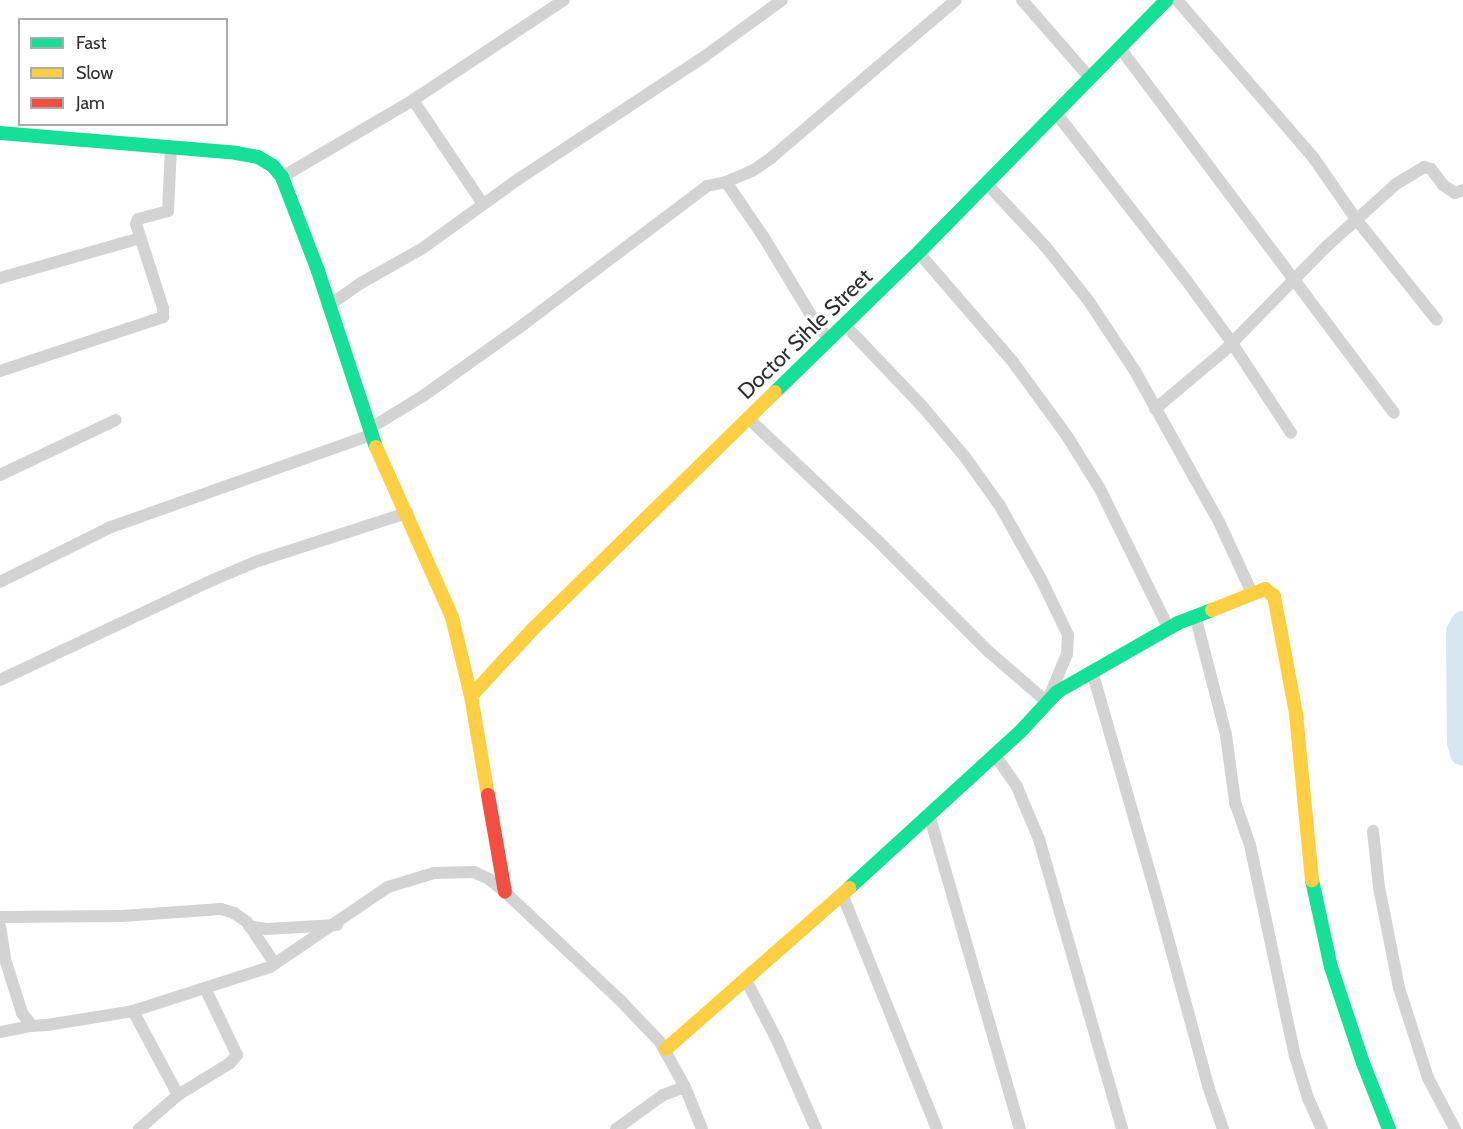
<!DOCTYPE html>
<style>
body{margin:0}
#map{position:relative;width:1463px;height:1129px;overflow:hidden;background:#fff;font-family:Cabin,sans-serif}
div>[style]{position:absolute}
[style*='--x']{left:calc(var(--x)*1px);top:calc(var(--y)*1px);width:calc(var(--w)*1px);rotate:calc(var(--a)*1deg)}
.river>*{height:26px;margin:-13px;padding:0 13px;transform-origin:13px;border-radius:13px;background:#d7e7f2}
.street>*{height:12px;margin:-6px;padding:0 6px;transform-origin:6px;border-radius:6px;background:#d3d3d3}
.fast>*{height:14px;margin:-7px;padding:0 7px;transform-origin:7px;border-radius:7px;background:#16e098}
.slow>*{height:14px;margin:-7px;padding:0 7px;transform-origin:7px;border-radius:7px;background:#ffcf43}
.jam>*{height:14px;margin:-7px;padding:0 7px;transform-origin:7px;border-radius:7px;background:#f24e42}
span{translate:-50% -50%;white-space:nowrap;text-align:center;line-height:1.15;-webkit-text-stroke:6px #fff;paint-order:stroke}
.street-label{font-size:22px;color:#2e2e2e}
.legend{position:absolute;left:18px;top:18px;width:210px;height:108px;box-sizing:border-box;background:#fff;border:2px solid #ababab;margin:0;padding:8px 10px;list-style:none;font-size:18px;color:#2e2e2e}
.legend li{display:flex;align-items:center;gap:12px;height:30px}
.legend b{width:30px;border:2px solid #ababab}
</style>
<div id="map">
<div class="river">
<div style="--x:1463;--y:624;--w:9;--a:117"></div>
<div style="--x:1459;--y:632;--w:110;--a:89.5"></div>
<div style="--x:1460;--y:742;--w:11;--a:75"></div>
</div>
<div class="street">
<div style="--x:1022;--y:0;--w:103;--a:48.9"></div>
<div style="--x:1177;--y:0;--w:208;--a:49.1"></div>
<div style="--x:1313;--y:157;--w:75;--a:55.3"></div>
<div style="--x:1356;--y:219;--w:129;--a:51.3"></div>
<div style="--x:1120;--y:48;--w:456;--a:53.1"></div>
<div style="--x:413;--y:100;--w:125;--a:56.1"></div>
<div style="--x:1056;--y:113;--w:212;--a:52.1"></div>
<div style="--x:1186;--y:280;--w:74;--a:53.7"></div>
<div style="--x:1230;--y:340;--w:111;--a:56.7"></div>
<div style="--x:282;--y:177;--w:152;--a:-30.4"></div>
<div style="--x:413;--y:100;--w:181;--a:-33.5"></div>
<div style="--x:726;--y:182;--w:65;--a:55.6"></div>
<div style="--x:763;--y:236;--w:104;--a:58.8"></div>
<div style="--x:817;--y:325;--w:18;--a:49"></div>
<div style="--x:987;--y:184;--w:85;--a:46.9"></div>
<div style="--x:1045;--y:246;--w:69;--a:51.5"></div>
<div style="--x:1088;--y:300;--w:85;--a:56.5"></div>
<div style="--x:1135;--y:371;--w:175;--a:60.9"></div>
<div style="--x:1220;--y:524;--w:76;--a:65.1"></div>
<div style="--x:919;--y:253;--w:144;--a:49.2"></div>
<div style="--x:1013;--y:362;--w:92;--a:53.9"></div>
<div style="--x:1067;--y:436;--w:62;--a:58.1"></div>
<div style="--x:1100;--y:489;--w:156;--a:63.8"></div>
<div style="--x:0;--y:278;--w:146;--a:-15.9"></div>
<div style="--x:328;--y:306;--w:40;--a:-34.9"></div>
<div style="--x:361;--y:283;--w:71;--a:-29.4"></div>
<div style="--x:423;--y:248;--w:116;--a:-35.9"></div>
<div style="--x:517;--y:180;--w:225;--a:-33.4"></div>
<div style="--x:705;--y:56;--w:95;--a:-36"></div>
<div style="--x:0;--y:371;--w:172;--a:-18.3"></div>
<div style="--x:163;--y:317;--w:9;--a:-90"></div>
<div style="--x:163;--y:308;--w:88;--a:-107.8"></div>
<div style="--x:136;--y:224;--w:5;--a:-68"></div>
<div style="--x:138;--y:219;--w:31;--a:-15"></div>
<div style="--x:168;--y:211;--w:63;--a:-87.3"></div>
<div style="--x:1155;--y:409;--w:90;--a:-40"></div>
<div style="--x:1224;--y:351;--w:147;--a:-45.6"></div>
<div style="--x:1327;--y:246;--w:93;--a:-41.9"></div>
<div style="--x:1396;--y:184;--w:33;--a:-31"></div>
<div style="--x:1424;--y:167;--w:7;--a:16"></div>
<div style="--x:1431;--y:169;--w:20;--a:53"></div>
<div style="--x:1443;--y:185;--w:14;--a:34"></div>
<div style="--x:1455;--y:193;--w:9;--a:-21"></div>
<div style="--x:749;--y:419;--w:180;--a:43.4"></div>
<div style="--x:880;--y:543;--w:153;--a:45"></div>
<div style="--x:988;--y:651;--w:78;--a:40.8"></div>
<div style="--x:1047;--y:702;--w:52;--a:-67.4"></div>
<div style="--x:1067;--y:654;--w:19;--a:-87"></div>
<div style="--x:1068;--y:635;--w:62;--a:-115.7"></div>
<div style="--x:1041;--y:579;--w:84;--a:-119.3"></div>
<div style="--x:1000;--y:506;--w:60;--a:-125.5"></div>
<div style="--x:965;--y:457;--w:67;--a:-130.1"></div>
<div style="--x:922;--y:406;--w:113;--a:-133.6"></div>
<div style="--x:369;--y:429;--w:63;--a:-31.4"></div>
<div style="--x:423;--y:396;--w:119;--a:-35.4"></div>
<div style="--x:520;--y:327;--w:234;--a:-37"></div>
<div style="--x:707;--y:186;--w:19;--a:-12"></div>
<div style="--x:726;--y:182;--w:28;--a:-23"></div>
<div style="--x:752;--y:171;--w:23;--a:-34"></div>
<div style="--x:771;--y:158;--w:243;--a:-40.5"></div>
<div style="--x:0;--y:475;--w:128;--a:-25.4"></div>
<div style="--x:0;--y:582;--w:124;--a:-26.4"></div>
<div style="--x:111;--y:527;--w:276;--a:-19.5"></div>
<div style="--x:1195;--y:615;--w:124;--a:75.5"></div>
<div style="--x:1226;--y:735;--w:68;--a:82.3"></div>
<div style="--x:1235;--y:802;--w:46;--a:70.8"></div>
<div style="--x:1250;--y:845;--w:216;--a:78"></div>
<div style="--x:1295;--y:1056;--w:44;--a:72.8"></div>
<div style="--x:1308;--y:1098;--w:34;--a:66"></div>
<div style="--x:1092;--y:671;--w:232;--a:74"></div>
<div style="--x:1156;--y:894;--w:199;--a:74.8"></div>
<div style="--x:1208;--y:1086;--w:46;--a:70.8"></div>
<div style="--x:0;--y:680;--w:230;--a:-25.2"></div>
<div style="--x:208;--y:582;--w:54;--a:-22.8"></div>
<div style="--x:258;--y:561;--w:157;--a:-17.9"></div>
<div style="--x:995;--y:755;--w:39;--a:55"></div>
<div style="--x:1017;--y:787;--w:56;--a:67.1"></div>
<div style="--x:1039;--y:839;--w:302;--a:74"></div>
<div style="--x:929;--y:814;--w:328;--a:73.9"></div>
<div style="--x:1373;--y:831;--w:56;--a:83.9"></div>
<div style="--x:1379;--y:887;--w:103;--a:78.8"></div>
<div style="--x:1399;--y:988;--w:95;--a:72.1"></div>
<div style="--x:1428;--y:1078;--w:58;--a:62.1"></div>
<div style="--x:842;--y:894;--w:253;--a:68"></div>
<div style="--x:0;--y:917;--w:122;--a:-0.5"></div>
<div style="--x:122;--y:916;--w:99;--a:-4"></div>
<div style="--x:221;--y:909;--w:14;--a:17"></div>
<div style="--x:234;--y:913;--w:16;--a:35"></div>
<div style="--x:247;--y:922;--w:50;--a:56.3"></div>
<div style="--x:0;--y:926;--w:33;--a:81"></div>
<div style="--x:5;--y:959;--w:57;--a:72.5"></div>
<div style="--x:22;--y:1013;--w:16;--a:52"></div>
<div style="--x:32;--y:1026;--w:15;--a:-4"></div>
<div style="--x:47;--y:1025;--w:87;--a:-9.2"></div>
<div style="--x:133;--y:1011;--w:144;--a:-17.8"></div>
<div style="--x:270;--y:967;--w:143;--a:-34.1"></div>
<div style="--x:388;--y:887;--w:48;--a:-16.9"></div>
<div style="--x:434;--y:873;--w:40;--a:-1.4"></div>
<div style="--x:474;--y:872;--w:17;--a:25"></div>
<div style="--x:489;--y:879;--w:21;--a:39"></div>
<div style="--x:505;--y:892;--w:156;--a:43.2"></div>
<div style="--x:619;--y:999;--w:59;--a:46.4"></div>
<div style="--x:660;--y:1042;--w:51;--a:60.9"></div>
<div style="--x:685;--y:1087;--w:45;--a:68"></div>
<div style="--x:249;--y:926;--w:17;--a:10"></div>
<div style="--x:266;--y:929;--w:71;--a:-3.2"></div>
<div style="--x:746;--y:980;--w:68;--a:62.7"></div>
<div style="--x:777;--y:1040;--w:97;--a:66.3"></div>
<div style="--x:133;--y:1011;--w:95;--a:61.8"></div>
<div style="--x:178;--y:1095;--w:52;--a:138.9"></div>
<div style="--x:0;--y:1032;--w:33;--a:-11"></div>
<div style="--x:178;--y:1095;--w:61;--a:-31.6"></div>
<div style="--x:230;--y:1063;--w:11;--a:-49"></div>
<div style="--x:237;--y:1055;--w:74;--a:-115.5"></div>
<div style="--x:616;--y:1129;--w:58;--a:-35.9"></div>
<div style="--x:663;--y:1095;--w:23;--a:-20"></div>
</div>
<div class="fast">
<div style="--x:0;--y:133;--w:237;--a:4.8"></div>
<div style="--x:236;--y:153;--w:22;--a:10"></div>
<div style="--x:258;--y:157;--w:17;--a:31"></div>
<div style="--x:273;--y:166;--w:14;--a:51"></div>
<div style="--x:282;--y:177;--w:101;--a:69"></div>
<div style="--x:318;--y:271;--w:185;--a:71.8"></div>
<div style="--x:775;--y:392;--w:202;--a:-44.2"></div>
<div style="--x:920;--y:251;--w:352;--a:-45.5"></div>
<div style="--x:1312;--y:880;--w:89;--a:77.7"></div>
<div style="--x:1331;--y:967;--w:101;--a:71.6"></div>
<div style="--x:1363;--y:1063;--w:71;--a:68.5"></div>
<div style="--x:849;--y:888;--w:231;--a:-42.4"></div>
<div style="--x:1020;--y:732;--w:54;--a:-47.2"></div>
<div style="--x:1057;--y:692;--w:139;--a:-29.7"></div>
<div style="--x:1178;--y:623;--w:36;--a:-21"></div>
</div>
<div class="slow">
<div style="--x:376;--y:447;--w:186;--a:65.9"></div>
<div style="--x:452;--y:617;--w:81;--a:76.5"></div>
<div style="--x:471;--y:696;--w:100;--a:80.3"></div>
<div style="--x:1212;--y:610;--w:57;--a:-21.6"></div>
<div style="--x:1265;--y:589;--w:11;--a:38"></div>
<div style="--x:1274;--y:596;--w:120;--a:79.4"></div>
<div style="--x:1296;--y:714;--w:167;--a:84.5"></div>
<div style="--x:471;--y:696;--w:93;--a:-47.2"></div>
<div style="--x:534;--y:628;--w:337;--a:-44.4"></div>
<div style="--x:666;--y:1049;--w:244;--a:-41.3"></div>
</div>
<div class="jam">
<div style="--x:488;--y:795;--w:98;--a:80.1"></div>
</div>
<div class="street-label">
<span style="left:805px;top:334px;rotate:-44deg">Doctor Sihle Street</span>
</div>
<ul class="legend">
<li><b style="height:8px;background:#16e098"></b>Fast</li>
<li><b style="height:8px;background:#ffcf43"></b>Slow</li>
<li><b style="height:8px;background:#f24e42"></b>Jam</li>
</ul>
</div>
